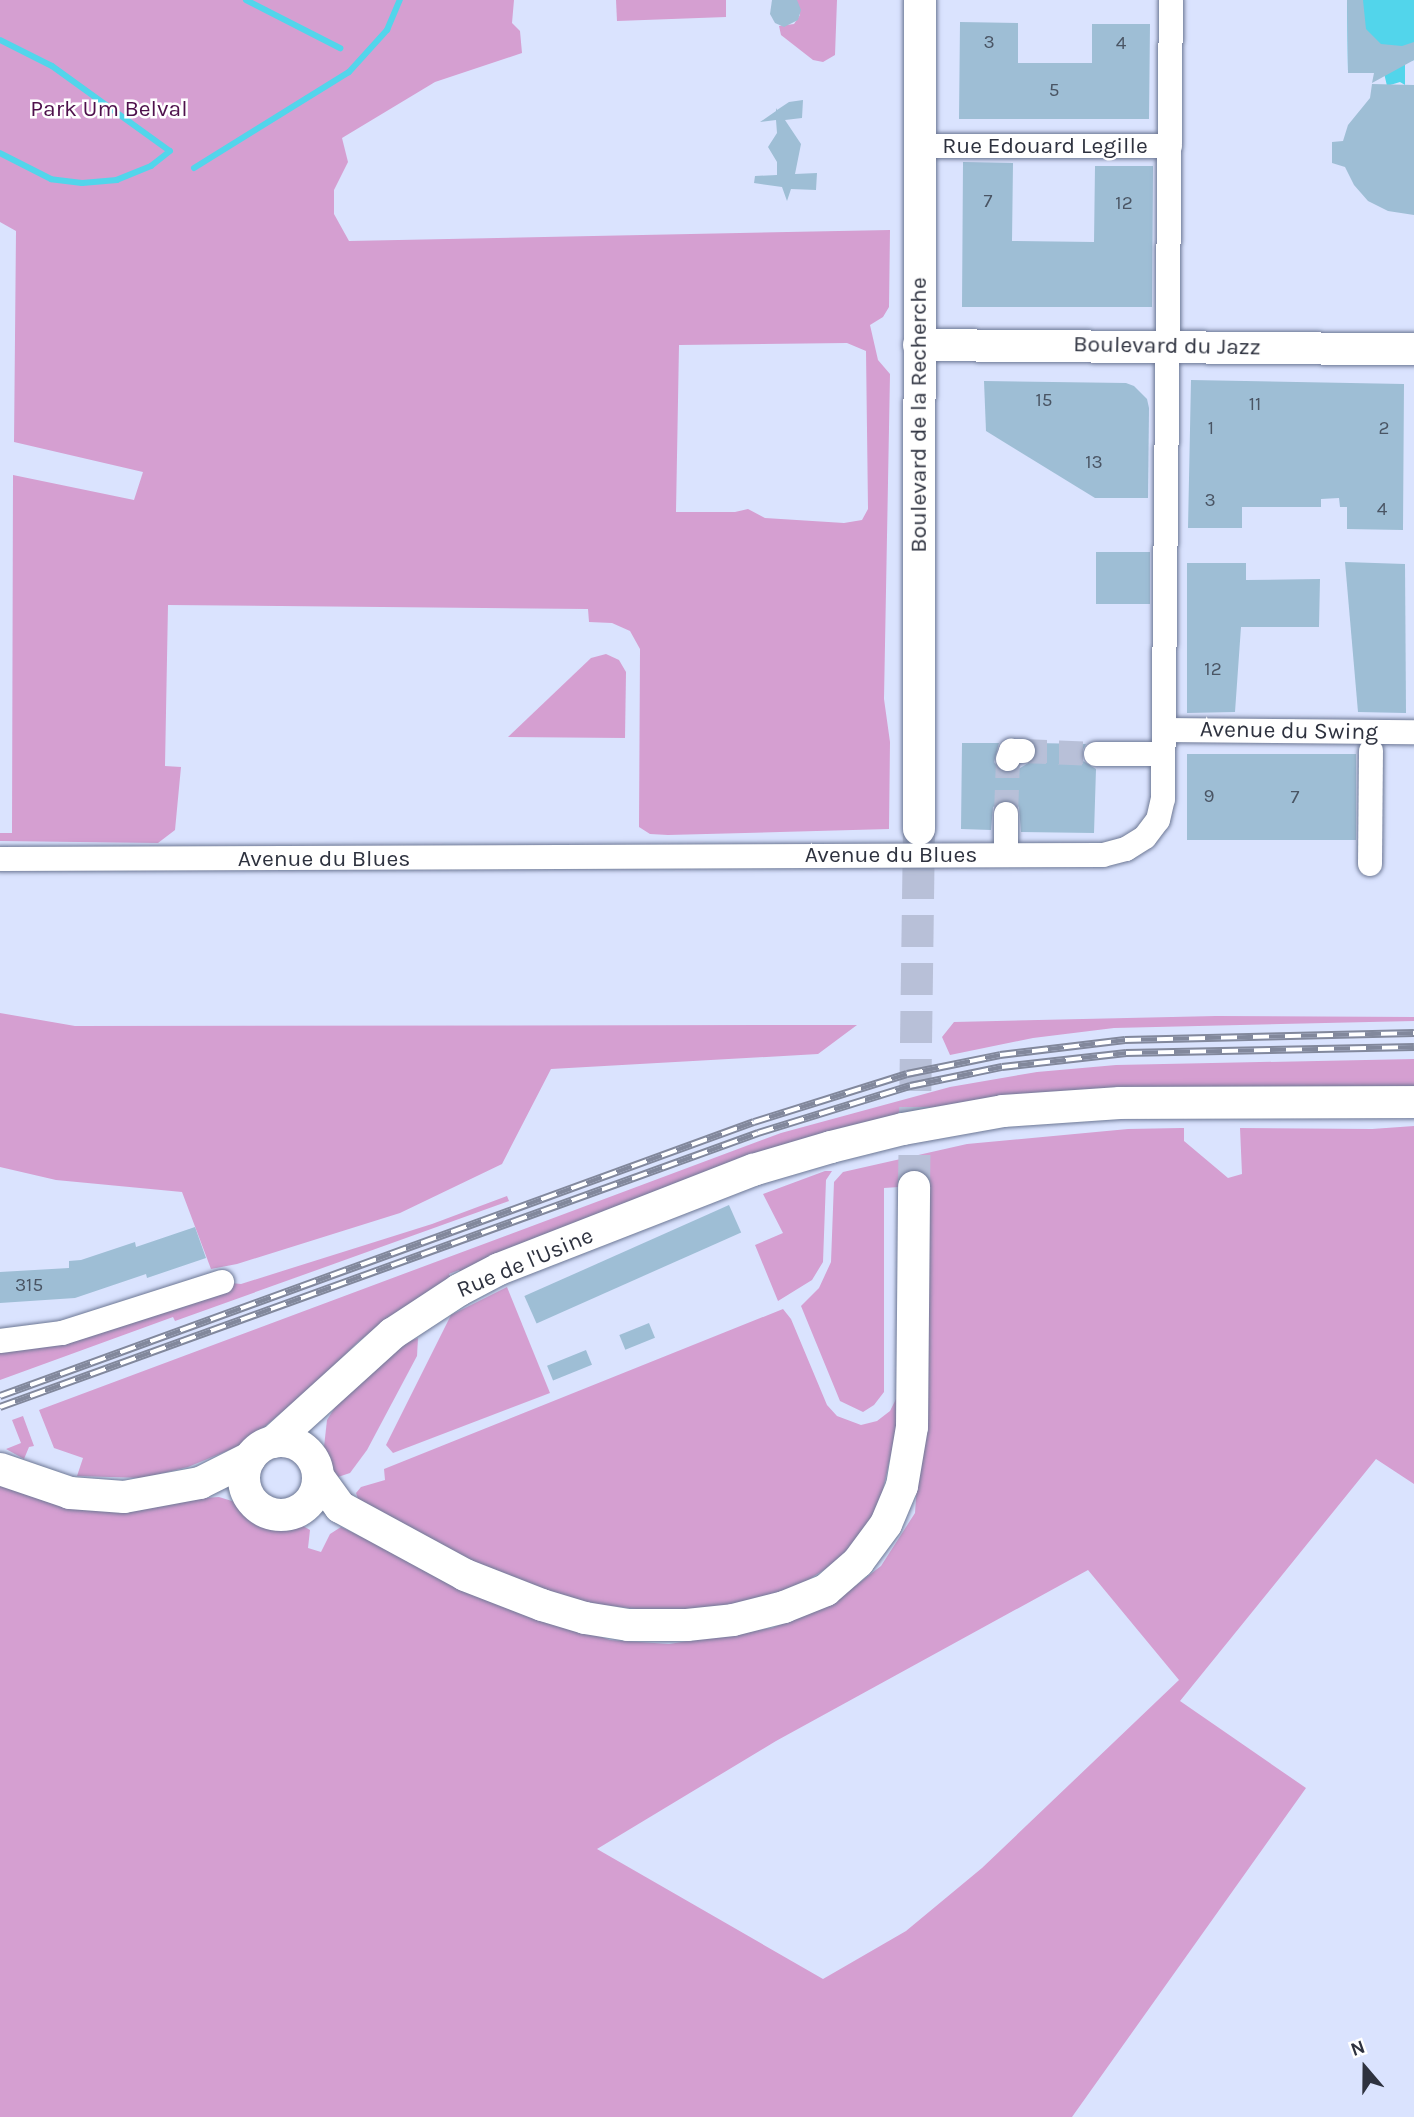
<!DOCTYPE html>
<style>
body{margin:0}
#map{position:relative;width:1414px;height:2117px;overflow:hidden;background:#dae3fe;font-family:Karla,sans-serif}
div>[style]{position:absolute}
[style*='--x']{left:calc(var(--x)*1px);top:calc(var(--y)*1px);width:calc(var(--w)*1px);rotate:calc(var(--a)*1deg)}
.green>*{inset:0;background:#d59fd1}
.water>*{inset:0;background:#52d5eb}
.stream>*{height:6px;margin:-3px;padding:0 3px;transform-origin:3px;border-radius:3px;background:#52d5eb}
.building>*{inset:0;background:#9ebed5;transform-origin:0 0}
.minor-tunnel>*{height:24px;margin-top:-12px;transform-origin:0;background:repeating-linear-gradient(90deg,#b8c0d8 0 24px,transparent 0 36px)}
.major-tunnel>*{height:32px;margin-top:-16px;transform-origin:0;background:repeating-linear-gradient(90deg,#b8c0d8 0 32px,transparent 0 48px)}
.roads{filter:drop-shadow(0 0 2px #6c7794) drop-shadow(0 0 2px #6c7794)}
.minor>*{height:24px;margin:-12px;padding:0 12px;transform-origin:12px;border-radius:12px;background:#fff}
.major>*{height:32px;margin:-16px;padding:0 16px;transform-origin:16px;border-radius:16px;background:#fff}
.major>.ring{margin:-16px;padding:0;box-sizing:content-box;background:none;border:32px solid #fff;border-radius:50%}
.rail>*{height:8px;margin-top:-4px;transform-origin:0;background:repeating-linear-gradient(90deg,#fff 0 16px,#82889c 0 32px);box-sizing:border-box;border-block:2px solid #82889c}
span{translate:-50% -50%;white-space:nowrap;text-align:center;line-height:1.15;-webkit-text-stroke:5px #fff;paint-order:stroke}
.number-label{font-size:19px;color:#4a5564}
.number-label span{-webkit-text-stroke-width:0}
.park-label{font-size:23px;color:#4e114c}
.street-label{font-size:23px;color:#2e323f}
.north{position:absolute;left:1330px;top:2033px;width:70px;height:70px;-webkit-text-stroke:5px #fff;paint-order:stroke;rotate:340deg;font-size:19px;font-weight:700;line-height:28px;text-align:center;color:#2e323f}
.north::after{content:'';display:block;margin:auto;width:24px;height:32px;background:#2e323f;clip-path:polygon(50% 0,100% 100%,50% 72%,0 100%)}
</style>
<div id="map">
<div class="green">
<div style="clip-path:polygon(evenodd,0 0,514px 0,512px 23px,520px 31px,522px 53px,435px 82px,342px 138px,348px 162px,334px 190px,334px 214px,349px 241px,890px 230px,889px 307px,883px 317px,870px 325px,878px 360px,890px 374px,884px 699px,890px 742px,889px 829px,668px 835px,650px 834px,639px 827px,640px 649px,630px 631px,612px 623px,589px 622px,588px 609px,168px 605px,165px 766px,181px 767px,175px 830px,158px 843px,0 841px,0 833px,12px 833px,13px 475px,134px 500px,143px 472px,14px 442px,16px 231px,0 222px,0 0,847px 343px,866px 351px,868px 509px,862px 520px,844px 523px,765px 518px,748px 509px,735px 512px,676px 512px,679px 345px,847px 343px)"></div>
<div style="clip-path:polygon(616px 0,726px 0,726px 17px,617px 21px)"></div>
<div style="clip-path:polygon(796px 0,837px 0,835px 55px,823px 62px,813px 60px,781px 35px,779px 26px,794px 24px,800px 15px)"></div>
<div style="clip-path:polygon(606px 654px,619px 660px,626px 672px,625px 738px,508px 737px,591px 658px)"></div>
<div style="clip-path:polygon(0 1013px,75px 1026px,857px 1025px,818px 1054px,551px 1069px,502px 1164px,400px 1213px,237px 1264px,211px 1269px,182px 1192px,56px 1180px,0 1167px)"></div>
<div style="clip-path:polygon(1216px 1016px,1414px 1017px,1414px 1021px,1114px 1028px,1033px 1038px,950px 1055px,942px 1037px,954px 1022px)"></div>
<div style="clip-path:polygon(1414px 1059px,1414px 1089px,987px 1100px,462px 1275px,459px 1270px,449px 1274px,451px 1279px,390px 1317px,358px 1342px,312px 1387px,244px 1444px,188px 1467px,143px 1478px,77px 1476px,83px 1458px,54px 1448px,39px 1410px,781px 1133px,950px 1087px,1037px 1072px,1116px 1065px)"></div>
<div style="clip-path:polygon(evenodd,1414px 1126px,1414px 1484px,1376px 1459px,1180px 1701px,1306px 1788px,1072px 2117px,0 2117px,0 1485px,76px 1507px,219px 1497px,235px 1502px,268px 1525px,303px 1526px,310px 1530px,308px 1548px,321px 1552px,330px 1534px,341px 1527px,499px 1602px,610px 1640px,669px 1644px,772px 1628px,832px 1604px,881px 1566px,915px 1513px,923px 1398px,899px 1187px,884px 1188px,884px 1392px,874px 1405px,863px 1412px,840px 1401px,801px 1306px,819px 1288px,831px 1262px,834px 1182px,843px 1172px,967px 1144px,1128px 1129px,1181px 1128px,1184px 1128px,1184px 1141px,1228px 1178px,1242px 1174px,1240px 1128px,1372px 1129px,1414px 1126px,1088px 1570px,1179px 1680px,982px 1868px,906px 1931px,823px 1979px,597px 1849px,776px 1741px,1088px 1570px)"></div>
<div style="clip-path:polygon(825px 1171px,832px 1171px,826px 1180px,823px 1262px,812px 1280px,778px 1301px,755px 1245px,783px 1233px,763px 1194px)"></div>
<div style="clip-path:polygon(507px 1196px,509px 1201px,175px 1321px,173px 1317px,0 1380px,0 1341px,222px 1282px,241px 1284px,432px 1224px)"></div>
<div style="clip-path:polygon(507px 1287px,550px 1393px,393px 1453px,386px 1445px,451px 1315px)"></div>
<div style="clip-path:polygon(783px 1309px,791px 1319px,827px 1405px,837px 1416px,861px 1425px,877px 1421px,890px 1411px,897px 1397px,898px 1423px,880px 1503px,850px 1553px,788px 1593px,739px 1608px,669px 1613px,571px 1601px,466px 1559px,359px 1502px,356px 1493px,361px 1487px,385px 1480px,384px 1469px)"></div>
<div style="clip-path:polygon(418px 1338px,417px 1356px,367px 1450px,350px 1473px,332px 1479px,324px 1447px,327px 1420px,349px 1385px,405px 1343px)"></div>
<div style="clip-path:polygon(23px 1416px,34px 1446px,29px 1447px,24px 1459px,6px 1449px,21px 1443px,12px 1420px)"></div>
</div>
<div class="water">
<div style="clip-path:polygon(1347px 0,1414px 0,1414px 60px,1405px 63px,1405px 85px,1400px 82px,1387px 86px,1384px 73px,1348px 73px)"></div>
</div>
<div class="stream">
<div style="--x:246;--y:0;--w:106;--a:27.1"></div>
<div style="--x:0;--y:40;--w:58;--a:26.6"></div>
<div style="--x:52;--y:66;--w:145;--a:35.8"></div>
<div style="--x:170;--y:151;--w:24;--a:142"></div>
<div style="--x:151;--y:166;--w:37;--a:158"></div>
<div style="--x:117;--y:180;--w:35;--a:175"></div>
<div style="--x:82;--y:183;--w:31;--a:-173"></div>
<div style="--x:51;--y:179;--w:57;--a:-153"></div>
<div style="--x:194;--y:168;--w:182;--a:-31.8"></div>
<div style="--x:349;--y:72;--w:57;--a:-47.9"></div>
<div style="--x:387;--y:30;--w:33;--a:-67"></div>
</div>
<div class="building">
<div style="clip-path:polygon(772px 0,797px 0,801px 10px,798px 20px,784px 27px,775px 23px,770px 14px)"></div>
<div style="clip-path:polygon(1347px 0,1363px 0,1366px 29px,1381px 44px,1402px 46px,1414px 42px,1414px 60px,1372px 83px,1374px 73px,1348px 73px)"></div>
<div style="clip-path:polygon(960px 22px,1018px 23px,1018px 63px,1092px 63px,1092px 24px,1150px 24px,1149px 119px,959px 119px)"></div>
<div style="clip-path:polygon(1372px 84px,1414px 85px,1414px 215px,1388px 211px,1368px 201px,1354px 185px,1345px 167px,1332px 163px,1332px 142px,1343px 141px,1348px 125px,1370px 98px)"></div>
<div style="clip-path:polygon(803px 100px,802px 118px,785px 120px,801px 144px,795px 174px,817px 173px,816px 190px,791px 189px,787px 201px,782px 187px,754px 183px,755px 176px,777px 175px,777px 162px,768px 147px,777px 133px,776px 120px,760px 122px,776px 111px,776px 108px,777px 110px,789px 102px)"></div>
<div style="clip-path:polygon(963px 162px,1013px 163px,1012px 241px,1094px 242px,1095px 166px,1153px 166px,1152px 307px,962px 307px)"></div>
<div style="clip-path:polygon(1191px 380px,1404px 384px,1403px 530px,1347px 529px,1347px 507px,1340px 507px,1339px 498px,1321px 499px,1321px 507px,1242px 507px,1242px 528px,1188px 528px)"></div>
<div style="clip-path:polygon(984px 381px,1126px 383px,1134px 386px,1147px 399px,1149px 408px,1148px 498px,1095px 498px,986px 431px)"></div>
<div style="left:1096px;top:552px;width:54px;height:52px"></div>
<div style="clip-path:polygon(1345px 562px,1405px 564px,1406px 713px,1358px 712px)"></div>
<div style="clip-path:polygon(1187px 563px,1246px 563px,1246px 580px,1320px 579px,1319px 627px,1241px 627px,1235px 712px,1187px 713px)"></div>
<div style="clip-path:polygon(962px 743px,999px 743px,994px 762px,1002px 773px,1010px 774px,1035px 759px,1036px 743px,1086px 744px,1081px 753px,1083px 761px,1096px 769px,1094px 833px,1021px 832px,1019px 807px,1007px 799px,993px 807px,991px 830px,961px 829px)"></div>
<div style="left:1187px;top:754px;width:169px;height:86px"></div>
<div style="left:729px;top:1205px;width:30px;height:224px;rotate:66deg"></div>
<div style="clip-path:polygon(195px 1227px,206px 1258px,147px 1278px,146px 1274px,75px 1298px,0 1303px,0 1272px,69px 1268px,69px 1261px,81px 1260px,135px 1242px,136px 1247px)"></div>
<div style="left:649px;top:1323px;width:16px;height:32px;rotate:68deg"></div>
<div style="left:586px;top:1350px;width:16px;height:42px;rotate:68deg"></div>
</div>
<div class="minor-tunnel">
<div style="--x:1023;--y:751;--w:73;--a:2.4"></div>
<div style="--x:1006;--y:814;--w:55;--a:-87.9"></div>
</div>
<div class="major-tunnel">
<div style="--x:914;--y:1187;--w:358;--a:-89.2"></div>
</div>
<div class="roads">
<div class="minor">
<div style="--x:919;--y:146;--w:251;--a:0"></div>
<div style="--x:1164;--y:730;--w:250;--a:0.5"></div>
<div style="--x:1096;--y:754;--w:67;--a:0"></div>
<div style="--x:1008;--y:759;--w:9;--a:-69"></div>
<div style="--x:1011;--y:751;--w:12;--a:0"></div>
<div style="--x:1006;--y:855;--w:41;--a:-90"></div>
<div style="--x:0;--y:859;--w:1103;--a:-0.21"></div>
<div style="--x:1103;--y:855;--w:24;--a:-15"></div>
<div style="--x:1126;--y:849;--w:22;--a:-32"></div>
<div style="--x:1145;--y:837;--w:21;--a:-53"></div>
<div style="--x:1158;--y:820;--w:22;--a:-77"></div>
<div style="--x:1163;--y:799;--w:799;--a:-89.43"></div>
<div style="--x:1370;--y:864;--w:113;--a:-89.5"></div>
<div style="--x:0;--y:1341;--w:63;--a:-7.4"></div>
<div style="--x:62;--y:1333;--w:168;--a:-17.7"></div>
</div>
<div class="major">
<div style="--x:919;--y:345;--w:495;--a:0.5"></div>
<div style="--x:919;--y:829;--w:829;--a:-89.93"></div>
<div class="ring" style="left:244px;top:1441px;width:42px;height:42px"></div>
<div style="--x:273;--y:1442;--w:161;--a:-42.2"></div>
<div style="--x:392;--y:1334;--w:80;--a:-33.3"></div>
<div style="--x:459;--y:1290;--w:45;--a:-27.7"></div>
<div style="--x:499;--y:1269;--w:273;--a:-21.3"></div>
<div style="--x:753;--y:1170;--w:81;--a:-16.4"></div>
<div style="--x:831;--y:1147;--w:74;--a:-14"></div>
<div style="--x:903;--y:1129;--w:102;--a:-10.2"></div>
<div style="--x:1003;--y:1111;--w:117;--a:-3.9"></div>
<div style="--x:1120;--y:1103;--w:294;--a:-0.2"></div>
<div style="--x:0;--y:1469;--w:74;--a:18.9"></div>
<div style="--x:70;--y:1493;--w:54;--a:4.2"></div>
<div style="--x:124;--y:1497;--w:77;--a:-10.4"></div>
<div style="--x:200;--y:1483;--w:56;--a:-26.6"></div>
<div style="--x:319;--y:1478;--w:36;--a:54"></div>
<div style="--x:340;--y:1507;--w:142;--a:28.5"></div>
<div style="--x:465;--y:1575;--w:83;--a:21.3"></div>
<div style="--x:542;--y:1605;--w:45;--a:16.8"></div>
<div style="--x:585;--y:1618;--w:44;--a:9.2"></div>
<div style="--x:628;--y:1625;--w:59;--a:0"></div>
<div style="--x:687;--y:1625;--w:46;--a:-6.2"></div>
<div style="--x:733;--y:1620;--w:53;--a:-14.3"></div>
<div style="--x:784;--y:1607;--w:45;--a:-22"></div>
<div style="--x:826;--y:1590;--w:43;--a:-41.2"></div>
<div style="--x:858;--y:1562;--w:47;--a:-53.6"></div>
<div style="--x:886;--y:1524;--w:41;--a:-67.2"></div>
<div style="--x:902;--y:1486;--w:60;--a:-80.4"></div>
<div style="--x:912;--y:1427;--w:240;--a:-89.5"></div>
</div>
</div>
<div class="rail">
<div style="--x:0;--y:1396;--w:802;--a:-19.97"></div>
<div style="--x:754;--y:1122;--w:160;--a:-17.4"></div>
<div style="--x:907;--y:1074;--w:95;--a:-11.5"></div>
<div style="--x:1000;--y:1055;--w:126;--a:-6.8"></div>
<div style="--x:1125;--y:1040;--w:289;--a:-1.4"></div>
<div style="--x:0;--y:1407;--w:806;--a:-19.87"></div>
<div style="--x:758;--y:1133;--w:159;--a:-17.2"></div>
<div style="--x:910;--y:1086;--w:94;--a:-11.7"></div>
<div style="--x:1002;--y:1067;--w:125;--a:-6.4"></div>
<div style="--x:1126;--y:1053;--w:288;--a:-1.2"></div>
</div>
<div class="number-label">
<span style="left:989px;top:43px">3</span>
<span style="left:1121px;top:44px">4</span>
<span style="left:1054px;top:91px">5</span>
<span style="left:988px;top:202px">7</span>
<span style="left:1124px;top:204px">12</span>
<span style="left:1044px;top:401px">15</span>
<span style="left:1255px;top:405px">11</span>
<span style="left:1211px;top:429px">1</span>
<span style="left:1384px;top:429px">2</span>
<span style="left:1094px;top:463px">13</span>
<span style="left:1210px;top:501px">3</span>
<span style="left:1382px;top:510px">4</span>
<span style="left:1213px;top:670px">12</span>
<span style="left:1209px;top:797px">9</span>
<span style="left:1295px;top:798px">7</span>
<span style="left:29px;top:1286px">315</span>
</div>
<div class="park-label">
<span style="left:109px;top:109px">Park Um Belval</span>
</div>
<div class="street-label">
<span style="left:1045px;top:146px">Rue Edouard Legille</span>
<span style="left:1167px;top:346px;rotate:1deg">Boulevard du Jazz</span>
<span style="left:919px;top:415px;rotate:-90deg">Boulevard de la Recherche</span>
<span style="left:1289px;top:731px;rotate:1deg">Avenue du Swing</span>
<span style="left:891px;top:855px">Avenue du Blues</span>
<span style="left:324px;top:859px">Avenue du Blues</span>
<span style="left:525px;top:1263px;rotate:-23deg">Rue de l'Usine</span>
</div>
<div class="north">N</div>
</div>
